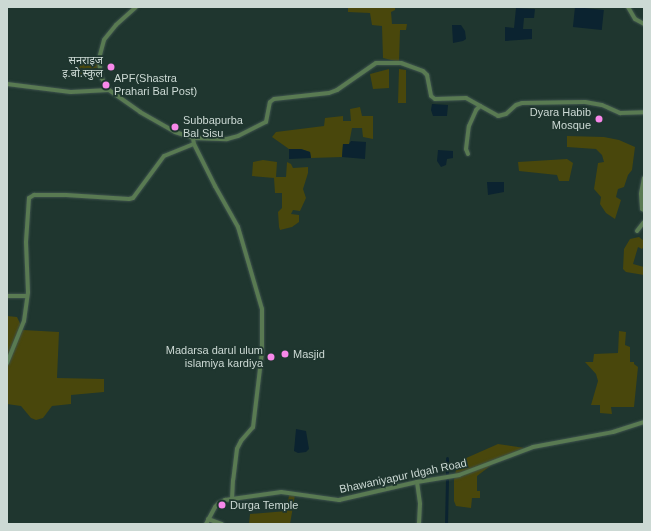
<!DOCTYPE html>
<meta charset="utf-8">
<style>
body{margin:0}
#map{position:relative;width:651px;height:531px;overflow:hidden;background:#1f362f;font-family:Helvetica,"Noto Sans Devanagari",sans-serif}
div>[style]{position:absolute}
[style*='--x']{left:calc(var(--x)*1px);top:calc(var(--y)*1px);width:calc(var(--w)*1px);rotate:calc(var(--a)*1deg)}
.green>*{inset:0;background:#49470c}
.water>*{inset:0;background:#0b2330;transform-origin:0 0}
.canal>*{height:3px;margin:-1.5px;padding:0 1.5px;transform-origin:1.5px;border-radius:1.5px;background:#0b2330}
.roads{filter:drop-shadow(0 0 1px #3e534d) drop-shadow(0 0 1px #3e534d)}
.minor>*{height:4px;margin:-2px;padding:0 2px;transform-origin:2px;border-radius:2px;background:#597a52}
.dots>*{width:11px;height:11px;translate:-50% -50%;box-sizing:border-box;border:2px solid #1f362f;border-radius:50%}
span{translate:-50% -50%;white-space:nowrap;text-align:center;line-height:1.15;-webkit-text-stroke:3.5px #1f362f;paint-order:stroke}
.poi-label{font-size:11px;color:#ccd9d4}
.right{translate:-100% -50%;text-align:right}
.left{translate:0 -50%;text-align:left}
.street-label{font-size:11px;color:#ccd9d4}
.frame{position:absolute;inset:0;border:8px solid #ccd9d4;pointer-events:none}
</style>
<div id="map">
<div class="green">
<div style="clip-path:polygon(348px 7px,395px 7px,395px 10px,391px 12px,392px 24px,407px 24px,406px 30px,400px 30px,399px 62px,383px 58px,382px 26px,372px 25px,370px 13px,348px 12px)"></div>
<div style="clip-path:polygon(88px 57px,98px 62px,99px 76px,93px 79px,76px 73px,83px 60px)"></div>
<div style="clip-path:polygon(389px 69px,389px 88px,373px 89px,370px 74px)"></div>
<div style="clip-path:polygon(399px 69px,406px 70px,406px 103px,398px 103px)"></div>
<div style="clip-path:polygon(360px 107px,362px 116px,373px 116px,373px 139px,363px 137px,362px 128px,352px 128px,349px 144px,343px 144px,342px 157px,311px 158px,310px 152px,301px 149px,289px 149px,272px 137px,276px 132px,324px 126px,325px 118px,343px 116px,343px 121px,351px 121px,350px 109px)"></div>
<div style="clip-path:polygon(567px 136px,604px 137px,619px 140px,635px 147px,632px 170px,628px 175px,624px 187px,618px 189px,616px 197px,621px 200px,615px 219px,606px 213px,600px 204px,601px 197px,594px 189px,598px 163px,604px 162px,602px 155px,596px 149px,567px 147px)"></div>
<div style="clip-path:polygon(567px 159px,573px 163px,569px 181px,559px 181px,557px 175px,519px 171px,518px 162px)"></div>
<div style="clip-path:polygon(263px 160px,277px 162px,276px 177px,286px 177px,287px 162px,291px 164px,293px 168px,308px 167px,308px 173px,303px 189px,306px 198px,300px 211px,293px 210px,291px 214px,299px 215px,299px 222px,292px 227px,280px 230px,279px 227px,278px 212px,282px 208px,282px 193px,275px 193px,274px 178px,252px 176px,253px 162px)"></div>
<div style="clip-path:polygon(639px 237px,644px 241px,644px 246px,642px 249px,638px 247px,633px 264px,644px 267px,644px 275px,626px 272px,623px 269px,624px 249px,630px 239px)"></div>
<div style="clip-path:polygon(7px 316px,17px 317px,23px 330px,59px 332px,57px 378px,104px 379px,104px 392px,71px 395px,71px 404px,52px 406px,43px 418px,36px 420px,31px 418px,21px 406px,7px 404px)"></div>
<div style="clip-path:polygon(619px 331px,626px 332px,625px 345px,630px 347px,630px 362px,634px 362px,634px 364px,638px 367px,634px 407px,611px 407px,612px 414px,600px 413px,600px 405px,591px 405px,598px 381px,596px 374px,585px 362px,593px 362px,594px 354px,618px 353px)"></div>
<div style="clip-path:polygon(498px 444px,525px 448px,502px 457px,477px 476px,477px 491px,480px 491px,480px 498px,472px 498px,471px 508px,456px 506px,454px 501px,454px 479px,456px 470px,464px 459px)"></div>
<div style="clip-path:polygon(289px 495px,295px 495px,290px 524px,249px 524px,250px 514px,287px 511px)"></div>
</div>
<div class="water">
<div style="left:575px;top:7px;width:29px;height:20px;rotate:6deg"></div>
<div style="clip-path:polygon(516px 8px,535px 9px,534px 18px,524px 18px,523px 29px,532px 29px,532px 39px,505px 41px,505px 27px,514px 28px)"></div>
<div style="clip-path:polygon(452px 25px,461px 25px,465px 31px,466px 39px,463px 41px,453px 43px)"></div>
<div style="clip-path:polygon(432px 104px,448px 105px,447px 116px,433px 116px,431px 110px)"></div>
<div style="clip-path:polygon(351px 141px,366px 142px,365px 159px,342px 157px,343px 144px,349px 144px)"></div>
<div style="clip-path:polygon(289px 149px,301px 149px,310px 152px,311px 158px,289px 159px)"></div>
<div style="clip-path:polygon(438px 150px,453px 151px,453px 158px,447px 159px,446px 165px,441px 167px,437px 161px)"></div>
<div style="clip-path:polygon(487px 182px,504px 182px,504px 192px,488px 195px)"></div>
<div style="clip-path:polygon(296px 429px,306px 431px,309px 449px,306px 452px,298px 453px,294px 451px)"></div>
</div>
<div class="canal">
<div style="--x:447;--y:475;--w:17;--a:-90"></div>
<div style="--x:446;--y:524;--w:44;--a:-88.7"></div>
</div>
<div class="roads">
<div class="minor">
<div style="--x:136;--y:7;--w:27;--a:138"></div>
<div style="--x:116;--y:25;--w:19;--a:129"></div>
<div style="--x:104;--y:40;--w:20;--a:105"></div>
<div style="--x:99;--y:59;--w:18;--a:84"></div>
<div style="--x:101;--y:77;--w:15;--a:58"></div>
<div style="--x:109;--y:90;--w:38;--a:35"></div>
<div style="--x:140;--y:112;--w:40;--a:29.7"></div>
<div style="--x:175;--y:132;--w:19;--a:18"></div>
<div style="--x:193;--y:138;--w:34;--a:2"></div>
<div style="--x:227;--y:139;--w:11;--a:-15"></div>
<div style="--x:238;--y:136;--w:31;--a:-27"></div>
<div style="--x:266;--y:122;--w:20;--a:-79"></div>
<div style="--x:270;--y:102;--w:5;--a:-37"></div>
<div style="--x:274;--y:99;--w:55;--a:-6.2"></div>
<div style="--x:329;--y:93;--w:9;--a:-21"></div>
<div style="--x:337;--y:90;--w:47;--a:-34.7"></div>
<div style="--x:376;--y:63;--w:25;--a:0"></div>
<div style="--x:401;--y:63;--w:23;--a:20"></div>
<div style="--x:423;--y:71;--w:6;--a:45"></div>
<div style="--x:427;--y:75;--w:21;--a:79"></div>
<div style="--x:431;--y:96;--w:5;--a:37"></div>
<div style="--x:435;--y:99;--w:31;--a:-2"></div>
<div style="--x:466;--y:98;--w:37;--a:29"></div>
<div style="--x:498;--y:116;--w:8;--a:-14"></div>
<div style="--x:506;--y:114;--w:13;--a:-42"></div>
<div style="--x:516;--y:105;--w:6;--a:-18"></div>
<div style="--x:522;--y:103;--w:63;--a:-0.9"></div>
<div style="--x:585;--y:102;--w:17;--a:10"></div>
<div style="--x:602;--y:105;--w:20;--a:24"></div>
<div style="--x:620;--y:113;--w:24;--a:-2"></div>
<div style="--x:628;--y:7;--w:14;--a:60"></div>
<div style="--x:635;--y:19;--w:10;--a:29"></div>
<div style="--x:7;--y:84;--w:64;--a:7.1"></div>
<div style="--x:71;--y:92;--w:38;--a:-3"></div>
<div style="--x:193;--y:138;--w:6;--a:81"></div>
<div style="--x:194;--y:144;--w:47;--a:63.4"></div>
<div style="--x:215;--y:186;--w:47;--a:60.7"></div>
<div style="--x:238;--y:227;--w:85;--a:73.7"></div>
<div style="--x:262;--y:309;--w:43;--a:90"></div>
<div style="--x:262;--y:352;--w:76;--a:96.8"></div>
<div style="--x:253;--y:427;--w:18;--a:131"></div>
<div style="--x:241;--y:441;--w:9;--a:117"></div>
<div style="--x:237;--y:449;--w:31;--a:97"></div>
<div style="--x:233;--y:480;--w:19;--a:93"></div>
<div style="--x:468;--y:154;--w:5;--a:-112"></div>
<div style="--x:466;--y:149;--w:23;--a:-83"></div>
<div style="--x:469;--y:126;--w:17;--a:-66"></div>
<div style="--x:476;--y:110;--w:6;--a:-45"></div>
<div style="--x:644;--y:178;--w:16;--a:101"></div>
<div style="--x:641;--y:194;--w:15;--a:86"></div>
<div style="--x:642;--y:209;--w:2;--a:27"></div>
<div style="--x:637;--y:231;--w:11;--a:-52"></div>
<div style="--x:7;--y:296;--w:20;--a:0"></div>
<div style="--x:7;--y:363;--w:45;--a:-68"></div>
<div style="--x:24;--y:321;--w:29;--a:-82"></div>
<div style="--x:28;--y:292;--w:50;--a:-92.3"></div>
<div style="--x:26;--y:242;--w:44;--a:-86.1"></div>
<div style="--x:29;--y:198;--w:6;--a:-31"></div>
<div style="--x:34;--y:195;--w:32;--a:0"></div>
<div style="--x:66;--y:195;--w:63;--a:3.6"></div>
<div style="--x:129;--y:199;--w:4;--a:-14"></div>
<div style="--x:133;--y:198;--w:52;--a:-53.6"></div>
<div style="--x:164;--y:156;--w:32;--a:-22"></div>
<div style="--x:417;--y:482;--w:22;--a:82"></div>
<div style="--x:420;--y:504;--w:20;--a:93"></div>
<div style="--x:208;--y:519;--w:15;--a:20"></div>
<div style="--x:206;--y:524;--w:19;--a:-62"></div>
<div style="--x:215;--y:507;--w:6;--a:-45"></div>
<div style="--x:219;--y:503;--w:7;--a:-27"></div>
<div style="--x:225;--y:500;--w:57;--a:-8.1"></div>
<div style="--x:281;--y:492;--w:59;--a:7.9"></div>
<div style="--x:339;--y:500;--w:80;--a:-13"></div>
<div style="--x:417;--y:482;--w:43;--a:-9.5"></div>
<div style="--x:459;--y:475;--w:79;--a:-20.7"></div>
<div style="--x:533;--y:447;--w:81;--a:-10.6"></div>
<div style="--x:613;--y:432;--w:33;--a:-18"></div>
</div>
</div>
<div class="dots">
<div style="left:111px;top:67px;background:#f888ea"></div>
<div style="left:106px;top:85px;background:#f888ea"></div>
<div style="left:599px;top:119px;background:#f888ea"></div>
<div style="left:175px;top:127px;background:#f888ea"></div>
<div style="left:285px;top:354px;background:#f888ea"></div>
<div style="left:271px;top:357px;background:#f888ea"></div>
<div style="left:222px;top:505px;background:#f888ea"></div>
</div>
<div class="poi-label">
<span class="right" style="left:103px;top:67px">सनराइज<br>इ.बाे.स्कुल</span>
<span class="left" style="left:114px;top:85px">APF(Shastra<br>Prahari Bal Post)</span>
<span class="right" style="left:591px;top:119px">Dyara Habib<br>Mosque</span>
<span class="left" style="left:183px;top:127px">Subbapurba<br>Bal Sisu</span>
<span class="right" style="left:263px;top:357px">Madarsa darul ulum<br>islamiya kardiya</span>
<span class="left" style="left:293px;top:354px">Masjid</span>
<span class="left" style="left:230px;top:505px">Durga Temple</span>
</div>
<div class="street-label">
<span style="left:403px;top:476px;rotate:-12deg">Bhawaniyapur Idgah Road</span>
</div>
<div class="frame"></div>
</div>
